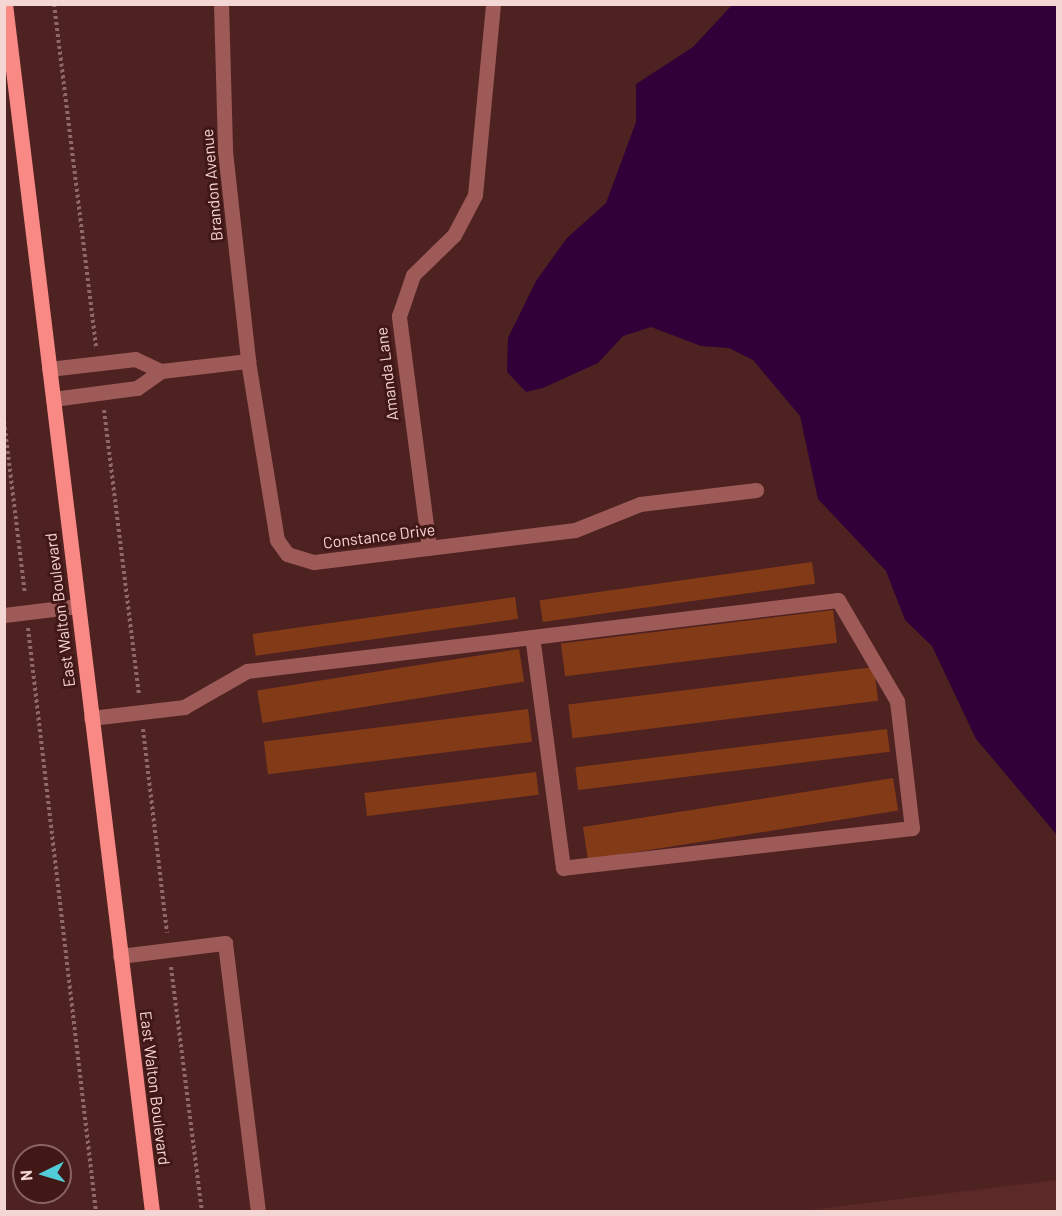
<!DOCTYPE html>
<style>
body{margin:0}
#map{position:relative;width:1062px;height:1216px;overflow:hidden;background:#4d2221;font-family:Barlow,sans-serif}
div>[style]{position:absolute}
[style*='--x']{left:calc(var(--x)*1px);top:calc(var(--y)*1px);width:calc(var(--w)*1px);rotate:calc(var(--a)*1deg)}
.built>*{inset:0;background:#5b2927}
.water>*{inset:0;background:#310038}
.building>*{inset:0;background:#833a17;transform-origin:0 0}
.path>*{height:4px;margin-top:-2px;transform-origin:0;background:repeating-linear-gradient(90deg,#8f6968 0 3px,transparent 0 6px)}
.minor>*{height:15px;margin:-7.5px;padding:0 7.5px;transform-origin:7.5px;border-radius:7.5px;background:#9d5a57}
.major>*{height:15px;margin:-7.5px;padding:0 7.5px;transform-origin:7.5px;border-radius:7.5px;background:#f88984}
span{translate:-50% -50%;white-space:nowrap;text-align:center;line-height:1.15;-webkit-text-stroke:6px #421817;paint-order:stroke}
.street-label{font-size:16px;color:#f4d6d4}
.frame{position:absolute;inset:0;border:6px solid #f4d6d4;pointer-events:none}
.north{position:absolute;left:12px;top:1144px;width:60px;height:60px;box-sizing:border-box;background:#421817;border:2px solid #896463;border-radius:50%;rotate:265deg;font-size:16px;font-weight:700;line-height:24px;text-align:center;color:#f4d6d4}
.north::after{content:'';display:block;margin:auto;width:21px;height:27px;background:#52ccd6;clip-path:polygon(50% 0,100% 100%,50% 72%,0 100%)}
</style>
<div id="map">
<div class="built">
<div style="clip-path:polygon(1057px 1180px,1057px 1211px,800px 1211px)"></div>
</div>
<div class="water">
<div style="clip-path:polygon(733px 4px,1057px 5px,1057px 835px,976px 739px,932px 646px,905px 620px,886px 571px,818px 499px,800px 416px,753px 360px,729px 348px,701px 346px,651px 327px,623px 336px,598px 363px,543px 388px,526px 392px,507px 372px,508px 338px,536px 281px,567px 238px,606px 203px,636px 122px,636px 84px,693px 47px)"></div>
</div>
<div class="building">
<div style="left:812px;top:562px;width:22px;height:275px;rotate:82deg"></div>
<div style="left:515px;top:597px;width:22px;height:265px;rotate:82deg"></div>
<div style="left:833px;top:610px;width:33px;height:274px;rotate:83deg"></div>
<div style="left:519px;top:649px;width:33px;height:265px;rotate:81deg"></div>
<div style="left:874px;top:667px;width:34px;height:308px;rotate:83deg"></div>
<div style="left:528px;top:709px;width:33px;height:266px;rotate:83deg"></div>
<div style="left:887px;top:729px;width:23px;height:314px;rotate:83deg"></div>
<div style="left:536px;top:772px;width:23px;height:173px;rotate:83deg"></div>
<div style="left:893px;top:778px;width:33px;height:314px;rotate:81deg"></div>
</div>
<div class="path">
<div style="--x:54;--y:4;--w:345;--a:83"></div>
<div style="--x:104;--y:410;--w:287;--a:83"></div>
<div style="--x:4;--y:421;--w:174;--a:83.1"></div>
<div style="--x:28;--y:628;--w:588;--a:83.36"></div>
<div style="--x:143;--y:729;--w:205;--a:83.3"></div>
<div style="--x:171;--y:967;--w:247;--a:82.8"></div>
</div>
<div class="minor">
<div style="--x:221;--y:4;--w:147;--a:88.4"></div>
<div style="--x:225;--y:151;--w:211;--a:83.7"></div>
<div style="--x:248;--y:361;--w:181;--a:80.8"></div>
<div style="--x:277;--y:540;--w:17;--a:54"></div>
<div style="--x:287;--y:554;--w:28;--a:17"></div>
<div style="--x:314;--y:562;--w:263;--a:-7"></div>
<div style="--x:575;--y:530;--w:70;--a:-21.8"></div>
<div style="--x:640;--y:504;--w:117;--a:-6.9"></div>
<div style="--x:49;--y:369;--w:87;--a:-6.6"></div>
<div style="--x:135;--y:359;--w:29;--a:25"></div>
<div style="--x:53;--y:399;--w:85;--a:-7.5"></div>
<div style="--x:137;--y:388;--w:29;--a:-35"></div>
<div style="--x:161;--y:371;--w:88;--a:-6.6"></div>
<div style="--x:429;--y:548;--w:234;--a:-97.4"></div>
<div style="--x:399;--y:316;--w:43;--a:-71.1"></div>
<div style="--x:413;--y:275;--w:57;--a:-44.3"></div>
<div style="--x:454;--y:235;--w:45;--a:-62.3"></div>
<div style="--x:475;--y:195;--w:192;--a:-84.6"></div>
<div style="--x:4;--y:615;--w:74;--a:-7"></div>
<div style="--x:91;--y:718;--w:94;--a:-6.7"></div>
<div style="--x:184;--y:707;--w:73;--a:-29.7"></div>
<div style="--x:247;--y:671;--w:287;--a:-6.8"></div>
<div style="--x:532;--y:637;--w:308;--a:-6.9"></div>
<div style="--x:838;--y:600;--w:117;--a:59.7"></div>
<div style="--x:897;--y:701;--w:128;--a:83.3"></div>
<div style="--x:912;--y:828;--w:351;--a:173.5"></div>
<div style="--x:563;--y:868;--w:233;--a:-97.6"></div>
<div style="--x:120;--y:956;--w:106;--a:-7.1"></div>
<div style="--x:225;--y:943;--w:271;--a:83"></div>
</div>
<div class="major">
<div style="--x:5;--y:4;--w:1217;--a:83.06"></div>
</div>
<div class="street-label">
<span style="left:212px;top:185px;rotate:-95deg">Brandon Avenue</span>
<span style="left:387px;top:374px;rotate:-97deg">Amanda Lane</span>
<span style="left:379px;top:536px;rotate:-7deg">Constance Drive</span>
<span style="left:60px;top:610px;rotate:-97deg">East Walton Boulevard</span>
<span style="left:155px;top:1088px;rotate:83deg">East Walton Boulevard</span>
</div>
<div class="frame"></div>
<div class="north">N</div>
</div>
